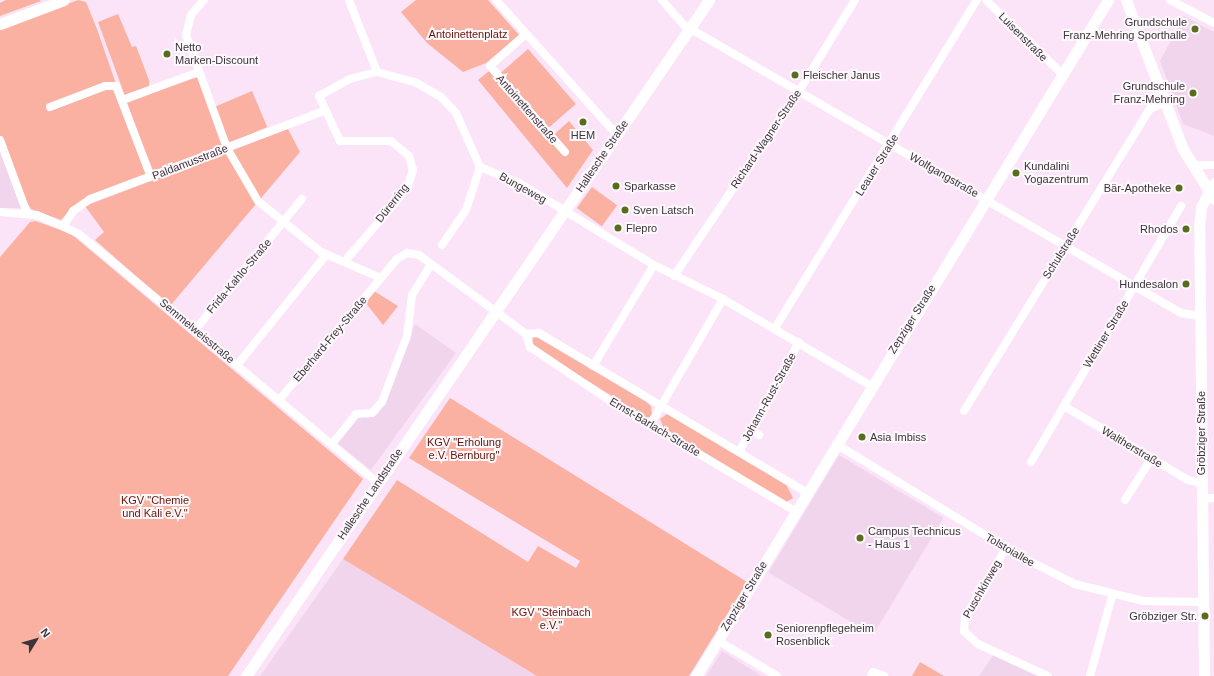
<!DOCTYPE html>
<meta charset="utf-8">
<style>
body{margin:0}
#map{position:relative;width:1214px;height:676px;overflow:hidden;background:#fce4f8;font-family:Helvetica,sans-serif}
div>[style]{position:absolute}
[style*='--x']{left:calc(var(--x)*1px);top:calc(var(--y)*1px);width:calc(var(--w)*1px);rotate:calc(var(--a)*1deg)}
.built>*{inset:0;background:#f1d5ed;transform-origin:0 0}
.green>*{inset:0;background:#fab1a2;transform-origin:0 0}
.street>*{height:8px;margin:-4px;padding:0 4px;transform-origin:4px;border-radius:4px;background:#fff}
.secondary>*{height:11px;margin:-5.5px;padding:0 5.5px;transform-origin:5.5px;border-radius:5.5px;background:#fff}
.dots>*{width:11px;height:11px;translate:-50% -50%;box-sizing:border-box;border:2px solid #fdf8fc;border-radius:50%}
span{translate:-50% -50%;white-space:nowrap;text-align:center;line-height:1.15;-webkit-text-stroke:4px #fdf8fc;paint-order:stroke}
.poi-label{font-size:11px;color:#3c333b}
.right{translate:-100% -50%;text-align:right}
.left{translate:0 -50%;text-align:left}
.park-label{font-size:11px;color:#661407}
.street-label{font-size:11px;color:#3c333b}
.north{position:absolute;left:16px;top:620px;width:40px;height:40px;-webkit-text-stroke:3px #fdf8fc;paint-order:stroke;rotate:53deg;font-size:11px;font-weight:700;line-height:16px;text-align:center;color:#3c333b}
.north::after{content:'';display:block;margin:auto;width:14px;height:18px;background:#3c333b;clip-path:polygon(50% 0,100% 100%,50% 72%,0 100%)}
</style>
<div id="map">
<div class="built">
<div style="clip-path:polygon(1184px 16px,1214px 32px,1214px 136px,1183px 124px,1160px 61px)"></div>
<div style="clip-path:polygon(0 146px,22px 208px,0 208px)"></div>
<div style="clip-path:polygon(415px 324px,456px 353px,371px 470px,337px 443px,358px 415px,367px 418px,378px 414px,387px 399px)"></div>
<div style="left:839px;top:455px;width:122px;height:137px;rotate:31deg"></div>
<div style="clip-path:polygon(343px 559px,537px 676px,260px 676px)"></div>
<div style="clip-path:polygon(722px 651px,762px 676px,706px 676px)"></div>
<div style="clip-path:polygon(994px 654px,1011px 664px,1037px 676px,979px 676px)"></div>
</div>
<div class="green">
<div style="clip-path:polygon(6px 0,40px 0,41px 1px,0 16px,0 3px)"></div>
<div style="clip-path:polygon(78px 0,86px 2px,97px 29px,147px 174px,73px 207px,61px 220px,31px 209px,27px 203px,0 136px,0 29px)"></div>
<div style="clip-path:polygon(416px 0,488px 0,519px 35px,486px 63px,463px 72px,427px 43px,401px 12px)"></div>
<div style="clip-path:polygon(118px 14px,132px 47px,136px 46px,149px 80px,149px 87px,125px 96px,98px 22px)"></div>
<div style="left:528px;top:49px;width:73px;height:38px;rotate:49deg"></div>
<div style="clip-path:polygon(489px 71px,549px 139px,569px 121px,593px 150px,567px 188px,478px 80px)"></div>
<div style="clip-path:polygon(194px 77px,198px 78px,224px 145px,153px 174px,127px 103px)"></div>
<div style="left:252px;top:91px;width:39px;height:41px;rotate:67deg"></div>
<div style="clip-path:polygon(288px 129px,300px 152px,170px 306px,95px 240px,104px 232px,85px 206px)"></div>
<div style="left:592px;top:187px;width:31px;height:26px;rotate:36deg"></div>
<div style="clip-path:polygon(35px 221px,70px 233px,363px 479px,228px 676px,0 676px,0 257px,30px 222px)"></div>
<div style="clip-path:polygon(374px 291px,398px 306px,383px 325px,365px 302px)"></div>
<div style="clip-path:polygon(533px 335px,645px 401px,651px 406px,652px 416px,647px 418px,537px 349px,532px 346px)"></div>
<div style="clip-path:polygon(450px 398px,747px 582px,689px 676px,537px 676px,343px 559px,397px 480px,528px 562px,538px 546px,576px 568px,580px 561px,409px 458px)"></div>
<div style="clip-path:polygon(667px 414px,786px 484px,793px 498px,786px 502px,664px 429px,660px 419px)"></div>
<div style="clip-path:polygon(920px 662px,944px 676px,912px 676px)"></div>
</div>
<div class="street">
<div style="--x:204;--y:0;--w:20;--a:131"></div>
<div style="--x:191;--y:15;--w:21;--a:104"></div>
<div style="--x:186;--y:35;--w:120;--a:70.1"></div>
<div style="--x:227;--y:148;--w:61;--a:59.7"></div>
<div style="--x:258;--y:201;--w:81;--a:39"></div>
<div style="--x:321;--y:252;--w:65;--a:23.4"></div>
<div style="--x:349;--y:0;--w:77;--a:68.7"></div>
<div style="--x:496;--y:0;--w:181;--a:48.1"></div>
<div style="--x:662;--y:0;--w:33;--a:49"></div>
<div style="--x:684;--y:25;--w:14;--a:30"></div>
<div style="--x:696;--y:32;--w:561;--a:30.09"></div>
<div style="--x:1181;--y:313;--w:19;--a:9"></div>
<div style="--x:986;--y:0;--w:105;--a:44.2"></div>
<div style="--x:1170;--y:0;--w:50;--a:27.6"></div>
<div style="--x:526;--y:34;--w:48;--a:138.4"></div>
<div style="--x:490;--y:66;--w:114;--a:48.9"></div>
<div style="--x:122;--y:100;--w:82;--a:-20"></div>
<div style="--x:50;--y:107;--w:59;--a:-20.9"></div>
<div style="--x:105;--y:86;--w:11;--a:0"></div>
<div style="--x:116;--y:86;--w:97;--a:69"></div>
<div style="--x:0;--y:140;--w:78;--a:69.7"></div>
<div style="--x:1192;--y:165;--w:22;--a:0"></div>
<div style="--x:480;--y:167;--w:42;--a:22.3"></div>
<div style="--x:519;--y:183;--w:158;--a:31.3"></div>
<div style="--x:654;--y:265;--w:77;--a:26.2"></div>
<div style="--x:723;--y:299;--w:172;--a:30.4"></div>
<div style="--x:1209;--y:192;--w:11;--a:-63"></div>
<div style="--x:0;--y:212;--w:37;--a:5"></div>
<div style="--x:37;--y:215;--w:46;--a:24.3"></div>
<div style="--x:79;--y:234;--w:389;--a:39.8"></div>
<div style="--x:64;--y:225;--w:17;--a:-57"></div>
<div style="--x:73;--y:211;--w:21;--a:-35"></div>
<div style="--x:90;--y:199;--w:250;--a:-20.6"></div>
<div style="--x:442;--y:245;--w:42;--a:-55.6"></div>
<div style="--x:466;--y:210;--w:45;--a:-72"></div>
<div style="--x:345;--y:261;--w:77;--a:-49.2"></div>
<div style="--x:395;--y:203;--w:21;--a:-53"></div>
<div style="--x:408;--y:186;--w:17;--a:-73"></div>
<div style="--x:413;--y:170;--w:15;--a:-106"></div>
<div style="--x:409;--y:156;--w:23;--a:-140"></div>
<div style="--x:391;--y:141;--w:51;--a:180"></div>
<div style="--x:340;--y:141;--w:50;--a:-115"></div>
<div style="--x:319;--y:96;--w:35;--a:-29"></div>
<div style="--x:350;--y:79;--w:28;--a:-15"></div>
<div style="--x:377;--y:72;--w:39;--a:15"></div>
<div style="--x:415;--y:82;--w:30;--a:30"></div>
<div style="--x:441;--y:97;--w:22;--a:47"></div>
<div style="--x:456;--y:113;--w:59;--a:66"></div>
<div style="--x:674;--y:276;--w:223;--a:-56"></div>
<div style="--x:799;--y:91;--w:107;--a:-58.4"></div>
<div style="--x:775;--y:328;--w:385;--a:-58.4"></div>
<div style="--x:195;--y:330;--w:169;--a:-50.8"></div>
<div style="--x:526;--y:334;--w:14;--a:73"></div>
<div style="--x:530;--y:347;--w:99;--a:33.9"></div>
<div style="--x:612;--y:402;--w:213;--a:30.8"></div>
<div style="--x:526;--y:334;--w:13;--a:-4"></div>
<div style="--x:539;--y:333;--w:311;--a:30.8"></div>
<div style="--x:237;--y:365;--w:141;--a:-51"></div>
<div style="--x:593;--y:366;--w:118;--a:-58.9"></div>
<div style="--x:279;--y:400;--w:184;--a:-50.1"></div>
<div style="--x:397;--y:259;--w:12;--a:-31"></div>
<div style="--x:407;--y:253;--w:12;--a:9"></div>
<div style="--x:419;--y:255;--w:133;--a:36.4"></div>
<div style="--x:1064;--y:406;--w:144;--a:30.8"></div>
<div style="--x:1188;--y:480;--w:13;--a:13"></div>
<div style="--x:964;--y:411;--w:355;--a:-58.4"></div>
<div style="--x:1150;--y:109;--w:17;--a:-25"></div>
<div style="--x:650;--y:425;--w:146;--a:-59.9"></div>
<div style="--x:752;--y:430;--w:9;--a:36"></div>
<div style="--x:332;--y:444;--w:38;--a:-51"></div>
<div style="--x:356;--y:414;--w:16;--a:-4"></div>
<div style="--x:372;--y:413;--w:15;--a:-48"></div>
<div style="--x:382;--y:402;--w:71;--a:-69.3"></div>
<div style="--x:407;--y:336;--w:41;--a:-83"></div>
<div style="--x:412;--y:295;--w:36;--a:-58"></div>
<div style="--x:836;--y:444;--w:211;--a:31.4"></div>
<div style="--x:1016;--y:554;--w:66;--a:27"></div>
<div style="--x:1075;--y:584;--w:70;--a:14"></div>
<div style="--x:1143;--y:601;--w:60;--a:1"></div>
<div style="--x:739;--y:452;--w:125;--a:-61.4"></div>
<div style="--x:1031;--y:462;--w:297;--a:-59.6"></div>
<div style="--x:1201;--y:499;--w:13;--a:-4"></div>
<div style="--x:1125;--y:500;--w:49;--a:-57.6"></div>
<div style="--x:1006;--y:548;--w:80;--a:120.7"></div>
<div style="--x:965;--y:617;--w:14;--a:94"></div>
<div style="--x:964;--y:631;--w:19;--a:43"></div>
<div style="--x:978;--y:644;--w:77;--a:24.6"></div>
<div style="--x:717;--y:640;--w:70;--a:31"></div>
<div style="--x:871;--y:676;--w:4;--a:-63"></div>
<div style="--x:873;--y:672;--w:12;--a:20"></div>
<div style="--x:1090;--y:676;--w:83;--a:-74.6"></div>
</div>
<div class="secondary">
<div style="--x:1126;--y:0;--w:160;--a:69.1"></div>
<div style="--x:1183;--y:149;--w:59;--a:58.2"></div>
<div style="--x:0;--y:24;--w:68;--a:-20.6"></div>
<div style="--x:246;--y:676;--w:819;--a:-55.59"></div>
<div style="--x:696;--y:676;--w:792;--a:-58.64"></div>
<div style="--x:1204;--y:676;--w:449;--a:-90.6"></div>
<div style="--x:1199;--y:227;--w:20;--a:-84"></div>
<div style="--x:1201;--y:207;--w:17;--a:-62"></div>
</div>
<div class="dots">
<div style="left:1195px;top:29px;background:#586d1c"></div>
<div style="left:167px;top:54px;background:#586d1c"></div>
<div style="left:795px;top:75px;background:#586d1c"></div>
<div style="left:1193px;top:93px;background:#586d1c"></div>
<div style="left:583px;top:122px;background:#586d1c"></div>
<div style="left:1016px;top:173px;background:#586d1c"></div>
<div style="left:616px;top:186px;background:#586d1c"></div>
<div style="left:1179px;top:188px;background:#586d1c"></div>
<div style="left:625px;top:210px;background:#586d1c"></div>
<div style="left:618px;top:228px;background:#586d1c"></div>
<div style="left:1186px;top:229px;background:#586d1c"></div>
<div style="left:1186px;top:284px;background:#586d1c"></div>
<div style="left:862px;top:437px;background:#586d1c"></div>
<div style="left:860px;top:538px;background:#586d1c"></div>
<div style="left:1205px;top:616px;background:#586d1c"></div>
<div style="left:768px;top:635px;background:#586d1c"></div>
</div>
<div class="poi-label">
<span class="right" style="left:1187px;top:29px">Grundschule<br>Franz-Mehring Sporthalle</span>
<span class="left" style="left:175px;top:54px">Netto<br>Marken-Discount</span>
<span class="left" style="left:803px;top:75px">Fleischer Janus</span>
<span class="right" style="left:1185px;top:93px">Grundschule<br>Franz-Mehring</span>
<span style="left:583px;top:135px">HEM</span>
<span class="left" style="left:1024px;top:173px">Kundalini<br>Yogazentrum</span>
<span class="left" style="left:624px;top:186px">Sparkasse</span>
<span class="right" style="left:1171px;top:188px">Bär-Apotheke</span>
<span class="left" style="left:633px;top:210px">Sven Latsch</span>
<span class="left" style="left:626px;top:228px">Flepro</span>
<span class="right" style="left:1178px;top:229px">Rhodos</span>
<span class="right" style="left:1178px;top:284px">Hundesalon</span>
<span class="left" style="left:870px;top:437px">Asia Imbiss</span>
<span class="left" style="left:868px;top:538px">Campus Technicus<br>- Haus 1</span>
<span class="right" style="left:1197px;top:616px">Gröbziger Str.</span>
<span class="left" style="left:776px;top:635px">Seniorenpflegeheim<br>Rosenblick</span>
</div>
<div class="park-label">
<span style="left:468px;top:34px">Antoinettenplatz</span>
<span style="left:464px;top:449px">KGV "Erholung<br>e.V. Bernburg"</span>
<span style="left:155px;top:507px">KGV "Chemie<br>und Kali e.V."</span>
<span style="left:551px;top:619px">KGV "Steinbach<br>e.V."</span>
</div>
<div class="street-label">
<span style="left:1023px;top:37px;rotate:45deg">Luisenstraße</span>
<span style="left:527px;top:109px;rotate:49deg">Antoinettenstraße</span>
<span style="left:766px;top:139px;rotate:-56deg">Richard-Wagner-Straße</span>
<span style="left:602px;top:156px;rotate:-56deg">Hallesche Straße</span>
<span style="left:190px;top:162px;rotate:-21deg">Paldamusstraße</span>
<span style="left:877px;top:165px;rotate:-58deg">Leauer Straße</span>
<span style="left:944px;top:175px;rotate:30deg">Wolfgangstraße</span>
<span style="left:523px;top:188px;rotate:29deg">Bungeweg</span>
<span style="left:392px;top:203px;rotate:-52deg">Dürerring</span>
<span style="left:1061px;top:253px;rotate:-58deg">Schulstraße</span>
<span style="left:239px;top:276px;rotate:-50deg">Frida-Kahlo-Straße</span>
<span style="left:912px;top:319px;rotate:-58deg">Zepziger Straße</span>
<span style="left:197px;top:331px;rotate:40deg">Semmelweisstraße</span>
<span style="left:1106px;top:334px;rotate:-59deg">Wettiner Straße</span>
<span style="left:330px;top:339px;rotate:-50deg">Eberhard-Frey-Straße</span>
<span style="left:769px;top:397px;rotate:-61deg">Johann-Rust-Straße</span>
<span style="left:655px;top:427px;rotate:31deg">Ernst-Barlach-Straße</span>
<span style="left:1201px;top:433px;rotate:-90deg">Gröbziger Straße</span>
<span style="left:1132px;top:447px;rotate:31deg">Waltherstraße</span>
<span style="left:370px;top:494px;rotate:-56deg">Hallesche Landstraße</span>
<span style="left:1010px;top:550px;rotate:30deg">Tolstoiallee</span>
<span style="left:982px;top:589px;rotate:-60deg">Puschkinweg</span>
<span style="left:744px;top:596px;rotate:-59deg">Zepziger Straße</span>
</div>
<div class="north">N</div>
</div>
